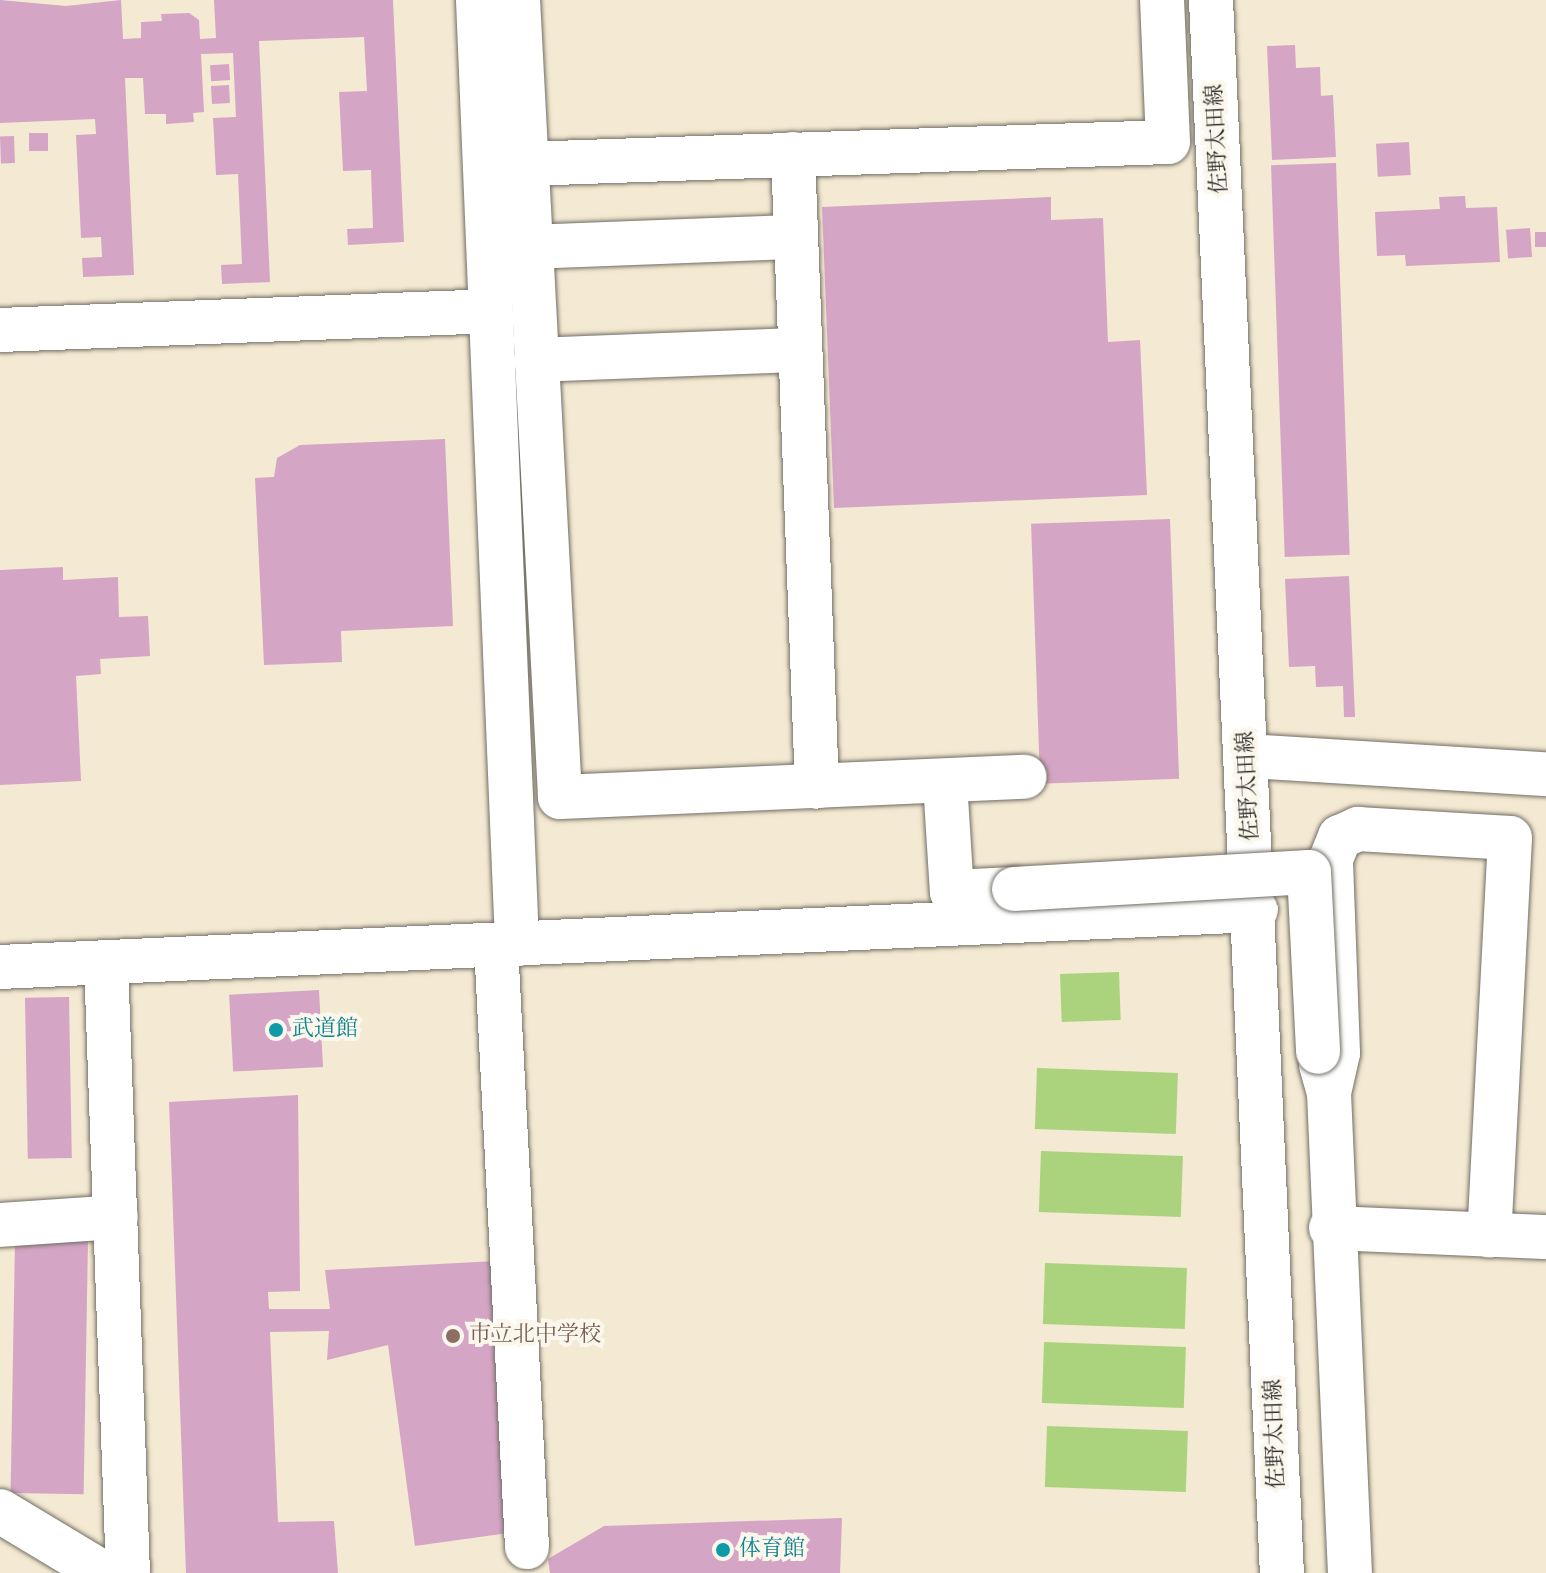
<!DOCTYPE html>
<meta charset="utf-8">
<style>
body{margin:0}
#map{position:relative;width:1546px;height:1573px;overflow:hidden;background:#f4e9d2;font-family:"Old Standard TT","Noto Serif JP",serif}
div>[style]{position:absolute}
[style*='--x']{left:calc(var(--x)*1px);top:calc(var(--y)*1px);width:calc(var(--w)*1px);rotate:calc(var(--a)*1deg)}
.green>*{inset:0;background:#abd37d;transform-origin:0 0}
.building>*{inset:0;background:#d5a5c5;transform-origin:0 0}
.roads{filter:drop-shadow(0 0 2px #716e65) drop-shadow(0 0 2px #716e65)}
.minor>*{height:44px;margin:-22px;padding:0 22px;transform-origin:22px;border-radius:22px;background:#fff}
.major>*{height:44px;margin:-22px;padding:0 22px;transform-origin:22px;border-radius:22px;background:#fff}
.bridges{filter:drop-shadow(0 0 2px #716e65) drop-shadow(0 0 2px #716e65)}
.minor-bridge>*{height:44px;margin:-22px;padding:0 22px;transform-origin:22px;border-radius:22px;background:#fff}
.dots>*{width:22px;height:22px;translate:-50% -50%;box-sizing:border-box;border:4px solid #fbf7ec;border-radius:50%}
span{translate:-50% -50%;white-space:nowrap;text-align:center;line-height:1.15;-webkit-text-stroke:8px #fbf7ec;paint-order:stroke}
.street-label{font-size:22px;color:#2b2b2b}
.culture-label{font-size:22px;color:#0d838f}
.left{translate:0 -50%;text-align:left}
.education-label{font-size:22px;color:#785e54}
</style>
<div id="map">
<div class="green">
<div style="left:1119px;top:972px;width:48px;height:59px;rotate:88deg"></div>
<div style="left:1037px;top:1068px;width:141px;height:61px;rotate:2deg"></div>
<div style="left:1041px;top:1151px;width:142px;height:61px;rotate:2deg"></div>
<div style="left:1045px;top:1263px;width:142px;height:61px;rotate:2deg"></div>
<div style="left:1044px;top:1342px;width:142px;height:61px;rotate:2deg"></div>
<div style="left:1047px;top:1426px;width:141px;height:61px;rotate:2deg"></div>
</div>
<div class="building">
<div style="clip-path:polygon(0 0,66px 6px,121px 0,123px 39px,141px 38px,141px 22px,162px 21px,161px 14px,189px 13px,199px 20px,200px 39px,216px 38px,214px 0,393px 0,404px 242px,348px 245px,347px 229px,373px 228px,371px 170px,343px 171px,339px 92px,367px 91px,364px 37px,259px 41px,270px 282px,222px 284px,221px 265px,242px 264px,238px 174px,216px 175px,213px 118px,236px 117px,233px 53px,201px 54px,204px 112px,193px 113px,194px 122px,166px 124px,166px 114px,145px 114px,143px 78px,125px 78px,134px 275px,83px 277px,82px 258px,102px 257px,101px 237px,81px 238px,76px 135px,96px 134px,95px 119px,0 123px)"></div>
<div style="clip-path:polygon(1295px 45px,1296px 68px,1320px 67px,1321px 96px,1333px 95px,1336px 157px,1272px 160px,1267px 46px)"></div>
<div style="left:229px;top:64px;width:16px;height:19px;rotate:86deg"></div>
<div style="left:229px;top:85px;width:18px;height:18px;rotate:87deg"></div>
<div style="left:48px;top:133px;width:18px;height:19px;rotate:90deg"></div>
<div style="left:14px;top:136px;width:27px;height:14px;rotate:88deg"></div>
<div style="left:1409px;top:142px;width:33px;height:33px;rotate:87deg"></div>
<div style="left:1336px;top:163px;width:392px;height:65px;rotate:88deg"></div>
<div style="clip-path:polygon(1465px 196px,1466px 208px,1497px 207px,1500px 262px,1406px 266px,1405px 255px,1377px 256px,1375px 212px,1440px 209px,1439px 197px)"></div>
<div style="clip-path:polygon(1051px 197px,1051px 220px,1103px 218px,1108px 342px,1140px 340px,1147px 495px,834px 508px,822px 207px)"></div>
<div style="left:1530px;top:228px;width:29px;height:24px;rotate:86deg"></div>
<div style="left:1535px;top:232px;width:11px;height:15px"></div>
<div style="clip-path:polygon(445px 439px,453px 626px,341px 631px,342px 662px,264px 665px,255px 478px,274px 477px,277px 458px,300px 445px)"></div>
<div style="left:1170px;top:519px;width:260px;height:139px;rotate:88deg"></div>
<div style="clip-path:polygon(63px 567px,63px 580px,118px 577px,119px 617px,148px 616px,150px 656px,100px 659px,101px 674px,76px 676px,81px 781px,0 785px,0 570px)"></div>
<div style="clip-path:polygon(1349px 576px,1355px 717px,1344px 717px,1343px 686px,1316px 687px,1315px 666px,1289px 667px,1285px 579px)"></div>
<div style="left:319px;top:990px;width:77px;height:90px;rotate:87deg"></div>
<div style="left:69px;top:997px;width:161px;height:44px;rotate:89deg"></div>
<div style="clip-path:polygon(298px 1095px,300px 1291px,268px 1292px,269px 1309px,330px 1309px,325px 1270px,496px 1261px,515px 1532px,415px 1546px,388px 1345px,327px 1360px,329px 1331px,270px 1332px,278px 1522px,334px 1521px,338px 1573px,186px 1573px,169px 1102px)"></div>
<div style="left:15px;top:1240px;width:73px;height:253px;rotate:1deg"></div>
<div style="clip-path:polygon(842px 1518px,840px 1573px,550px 1573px,548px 1559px,604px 1526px)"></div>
</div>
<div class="roads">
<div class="minor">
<div style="--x:478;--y:0;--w:945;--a:87.63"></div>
<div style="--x:518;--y:0;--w:798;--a:86.98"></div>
<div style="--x:560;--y:797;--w:465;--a:-2.5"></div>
<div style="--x:793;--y:154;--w:633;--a:87.83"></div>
<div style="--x:525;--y:164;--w:643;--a:-1.96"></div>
<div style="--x:1168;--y:142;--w:142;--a:-92.4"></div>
<div style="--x:530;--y:247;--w:266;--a:-2.2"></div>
<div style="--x:0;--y:330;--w:489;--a:-2.2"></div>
<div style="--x:536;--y:360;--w:264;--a:-2.2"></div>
<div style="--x:1248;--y:756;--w:299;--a:3.5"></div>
<div style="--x:945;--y:782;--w:110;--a:86.4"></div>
<div style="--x:952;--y:892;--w:62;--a:-2.8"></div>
<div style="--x:496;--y:945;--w:603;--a:87.05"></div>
<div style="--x:106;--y:962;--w:611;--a:87.94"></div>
<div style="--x:0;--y:967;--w:1257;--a:-2.6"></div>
<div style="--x:1321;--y:1065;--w:29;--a:74"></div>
<div style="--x:1329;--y:1093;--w:480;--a:87.5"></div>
<div style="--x:1329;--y:1093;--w:41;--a:-77.3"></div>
<div style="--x:1338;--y:1053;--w:194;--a:-92.1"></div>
<div style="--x:1331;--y:859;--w:24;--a:-68"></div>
<div style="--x:1340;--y:837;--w:20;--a:-24"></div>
<div style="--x:1358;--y:829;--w:152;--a:3.4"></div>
<div style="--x:1510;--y:838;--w:398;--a:93"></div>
<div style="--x:0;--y:1225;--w:116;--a:-3.9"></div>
<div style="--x:1331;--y:1228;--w:215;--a:2.4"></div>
<div style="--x:0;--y:1511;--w:120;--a:31"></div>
</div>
<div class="major">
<div style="--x:1211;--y:0;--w:1575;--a:87.42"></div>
</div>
</div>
<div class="bridges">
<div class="minor-bridge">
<div style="--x:1014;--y:889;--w:295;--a:-3.3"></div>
<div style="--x:1309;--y:872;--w:180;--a:87.1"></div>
</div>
</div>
<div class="dots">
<div style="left:276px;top:1030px;background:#0f9aa8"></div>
<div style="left:453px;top:1336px;background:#8d6e63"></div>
<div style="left:723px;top:1550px;background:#0f9aa8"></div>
</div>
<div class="street-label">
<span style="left:1218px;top:139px;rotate:-93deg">佐野太田線</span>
<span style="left:1249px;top:786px;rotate:-93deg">佐野太田線</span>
<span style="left:1276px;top:1434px;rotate:-92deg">佐野太田線</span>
</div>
<div class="culture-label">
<span class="left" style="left:292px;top:1030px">武道館</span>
<span class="left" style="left:739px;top:1550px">体育館</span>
</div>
<div class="education-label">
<span class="left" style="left:469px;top:1336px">市立北中学校</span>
</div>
</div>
